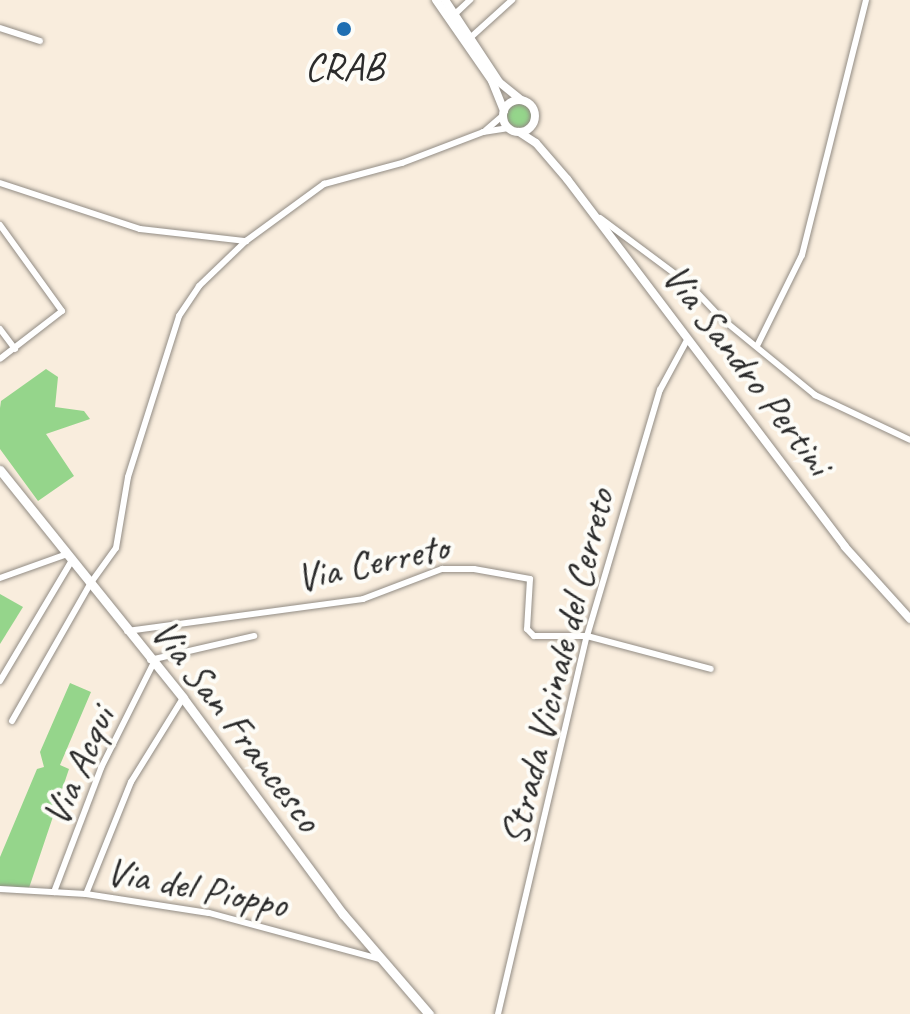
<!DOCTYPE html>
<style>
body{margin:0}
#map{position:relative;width:910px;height:1014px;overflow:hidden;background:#f9eddd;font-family:Caveat,sans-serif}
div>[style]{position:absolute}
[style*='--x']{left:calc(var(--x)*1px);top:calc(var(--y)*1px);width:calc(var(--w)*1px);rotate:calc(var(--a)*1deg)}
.green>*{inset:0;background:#95d58b}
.round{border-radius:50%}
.roads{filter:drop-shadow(0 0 2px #928c84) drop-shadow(0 0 2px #928c84)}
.minor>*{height:6px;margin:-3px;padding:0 3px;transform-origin:3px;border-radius:3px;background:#fff}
.secondary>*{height:8px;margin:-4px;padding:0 4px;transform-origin:4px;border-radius:4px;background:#fff}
.secondary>.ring{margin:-4px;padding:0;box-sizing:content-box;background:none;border:8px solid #fff;border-radius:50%}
.primary>*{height:9px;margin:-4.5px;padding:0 4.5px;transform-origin:4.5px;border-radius:4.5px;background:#fff}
.dots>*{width:22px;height:22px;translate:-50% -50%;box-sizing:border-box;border:4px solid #fdfcf7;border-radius:50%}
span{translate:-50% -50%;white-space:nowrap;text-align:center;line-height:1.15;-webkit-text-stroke:8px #fdfcf7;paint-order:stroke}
.poi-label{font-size:40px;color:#2b2b2b}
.street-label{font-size:40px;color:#2b2b2b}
</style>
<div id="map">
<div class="green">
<div class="round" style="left:507px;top:104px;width:24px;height:24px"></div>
<div style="clip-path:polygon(46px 369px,58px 377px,55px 407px,84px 411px,90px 419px,46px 434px,74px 476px,38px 501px,0 449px,0 408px,1px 401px)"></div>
<div style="clip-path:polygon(0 594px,23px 607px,0 644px)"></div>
<div style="clip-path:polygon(70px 683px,91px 692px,60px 765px,69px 769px,29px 888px,0 886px,0 857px,37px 769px,44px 767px,40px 752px)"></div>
</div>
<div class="roads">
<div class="minor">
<div style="--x:455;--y:14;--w:21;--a:-43"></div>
<div style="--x:0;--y:28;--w:42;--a:18"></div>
<div style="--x:470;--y:38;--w:57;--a:-42.1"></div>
<div style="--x:486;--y:130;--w:23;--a:-41"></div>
<div style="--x:0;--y:183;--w:147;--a:18.2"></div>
<div style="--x:140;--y:229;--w:107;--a:6.5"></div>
<div style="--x:246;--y:241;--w:97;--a:-36.2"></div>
<div style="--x:324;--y:184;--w:81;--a:-15.1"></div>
<div style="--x:402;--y:163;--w:87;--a:-20.9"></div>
<div style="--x:483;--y:132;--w:26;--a:-9"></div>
<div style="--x:600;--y:218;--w:112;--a:36.7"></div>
<div style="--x:690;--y:285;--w:45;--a:46.8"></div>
<div style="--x:721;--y:318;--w:122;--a:39.3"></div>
<div style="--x:815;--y:395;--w:105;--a:25.3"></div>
<div style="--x:0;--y:225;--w:106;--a:54.2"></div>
<div style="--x:62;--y:311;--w:78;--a:142.3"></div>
<div style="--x:0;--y:329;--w:25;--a:53"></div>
<div style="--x:758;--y:344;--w:99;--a:-63.7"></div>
<div style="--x:802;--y:255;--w:263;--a:-75.9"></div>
<div style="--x:0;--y:578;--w:71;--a:-19.7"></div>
<div style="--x:127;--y:631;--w:238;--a:-7.7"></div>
<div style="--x:363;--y:599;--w:85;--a:-20.8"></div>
<div style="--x:442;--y:569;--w:32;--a:0"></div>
<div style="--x:474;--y:569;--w:57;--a:10.1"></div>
<div style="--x:530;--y:579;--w:50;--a:93.4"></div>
<div style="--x:527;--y:629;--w:10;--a:45"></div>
<div style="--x:534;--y:636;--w:53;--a:0"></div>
<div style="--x:587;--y:636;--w:128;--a:14.9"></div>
<div style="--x:150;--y:660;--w:107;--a:-13"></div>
<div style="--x:0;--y:681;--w:141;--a:-59.2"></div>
<div style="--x:12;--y:721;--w:158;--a:-60.3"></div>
<div style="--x:90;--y:584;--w:44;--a:-54.2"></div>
<div style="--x:116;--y:548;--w:72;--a:-80.4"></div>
<div style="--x:128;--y:477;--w:169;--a:-72.4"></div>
<div style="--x:179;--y:316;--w:36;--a:-56"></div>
<div style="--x:199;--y:286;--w:65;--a:-43.8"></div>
<div style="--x:0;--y:889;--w:86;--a:3.3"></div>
<div style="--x:86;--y:894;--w:124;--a:8.8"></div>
<div style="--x:209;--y:913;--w:176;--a:15.1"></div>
<div style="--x:54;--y:892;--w:133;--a:-69.2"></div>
<div style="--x:101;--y:768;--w:116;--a:-63.4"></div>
<div style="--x:86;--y:894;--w:121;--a:-68.1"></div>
<div style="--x:131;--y:782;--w:99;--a:-58.2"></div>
<div style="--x:498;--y:1014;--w:388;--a:-76.8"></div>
<div style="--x:587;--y:636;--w:257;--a:-73.5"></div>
<div style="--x:660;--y:390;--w:57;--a:-61.6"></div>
</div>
<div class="secondary">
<div style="--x:436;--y:0;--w:98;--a:55.3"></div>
<div style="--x:492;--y:81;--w:32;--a:68"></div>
<div style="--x:445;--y:0;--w:98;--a:56.6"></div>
<div style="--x:499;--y:82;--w:28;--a:39"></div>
<div class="ring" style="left:503px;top:100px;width:24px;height:24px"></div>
<div style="--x:519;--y:132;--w:20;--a:33"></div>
<div style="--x:536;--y:143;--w:48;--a:49.3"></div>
<div style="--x:567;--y:179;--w:461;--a:52.9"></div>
<div style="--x:845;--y:547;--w:97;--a:47.9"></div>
</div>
<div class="primary">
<div style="--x:0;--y:470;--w:292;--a:51.2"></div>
<div style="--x:183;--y:698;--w:269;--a:53.5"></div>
<div style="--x:343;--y:914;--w:132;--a:49.3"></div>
</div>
</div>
<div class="dots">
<div style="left:344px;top:29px;background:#1f6fb2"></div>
</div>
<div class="poi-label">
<span style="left:344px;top:66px">CRAB</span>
</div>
<div class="street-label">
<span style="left:748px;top:369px;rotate:53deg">Via Sandro Pertini</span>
<span style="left:372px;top:562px;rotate:-12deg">Via Cerreto</span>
<span style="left:557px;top:667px;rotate:-76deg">Strada Vicinale del Cerreto</span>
<span style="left:237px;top:725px;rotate:53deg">Via San Francesco</span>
<span style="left:78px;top:766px;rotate:-66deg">Via Acqui</span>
<span style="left:197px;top:887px;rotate:11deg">Via del Pioppo</span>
</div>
</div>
